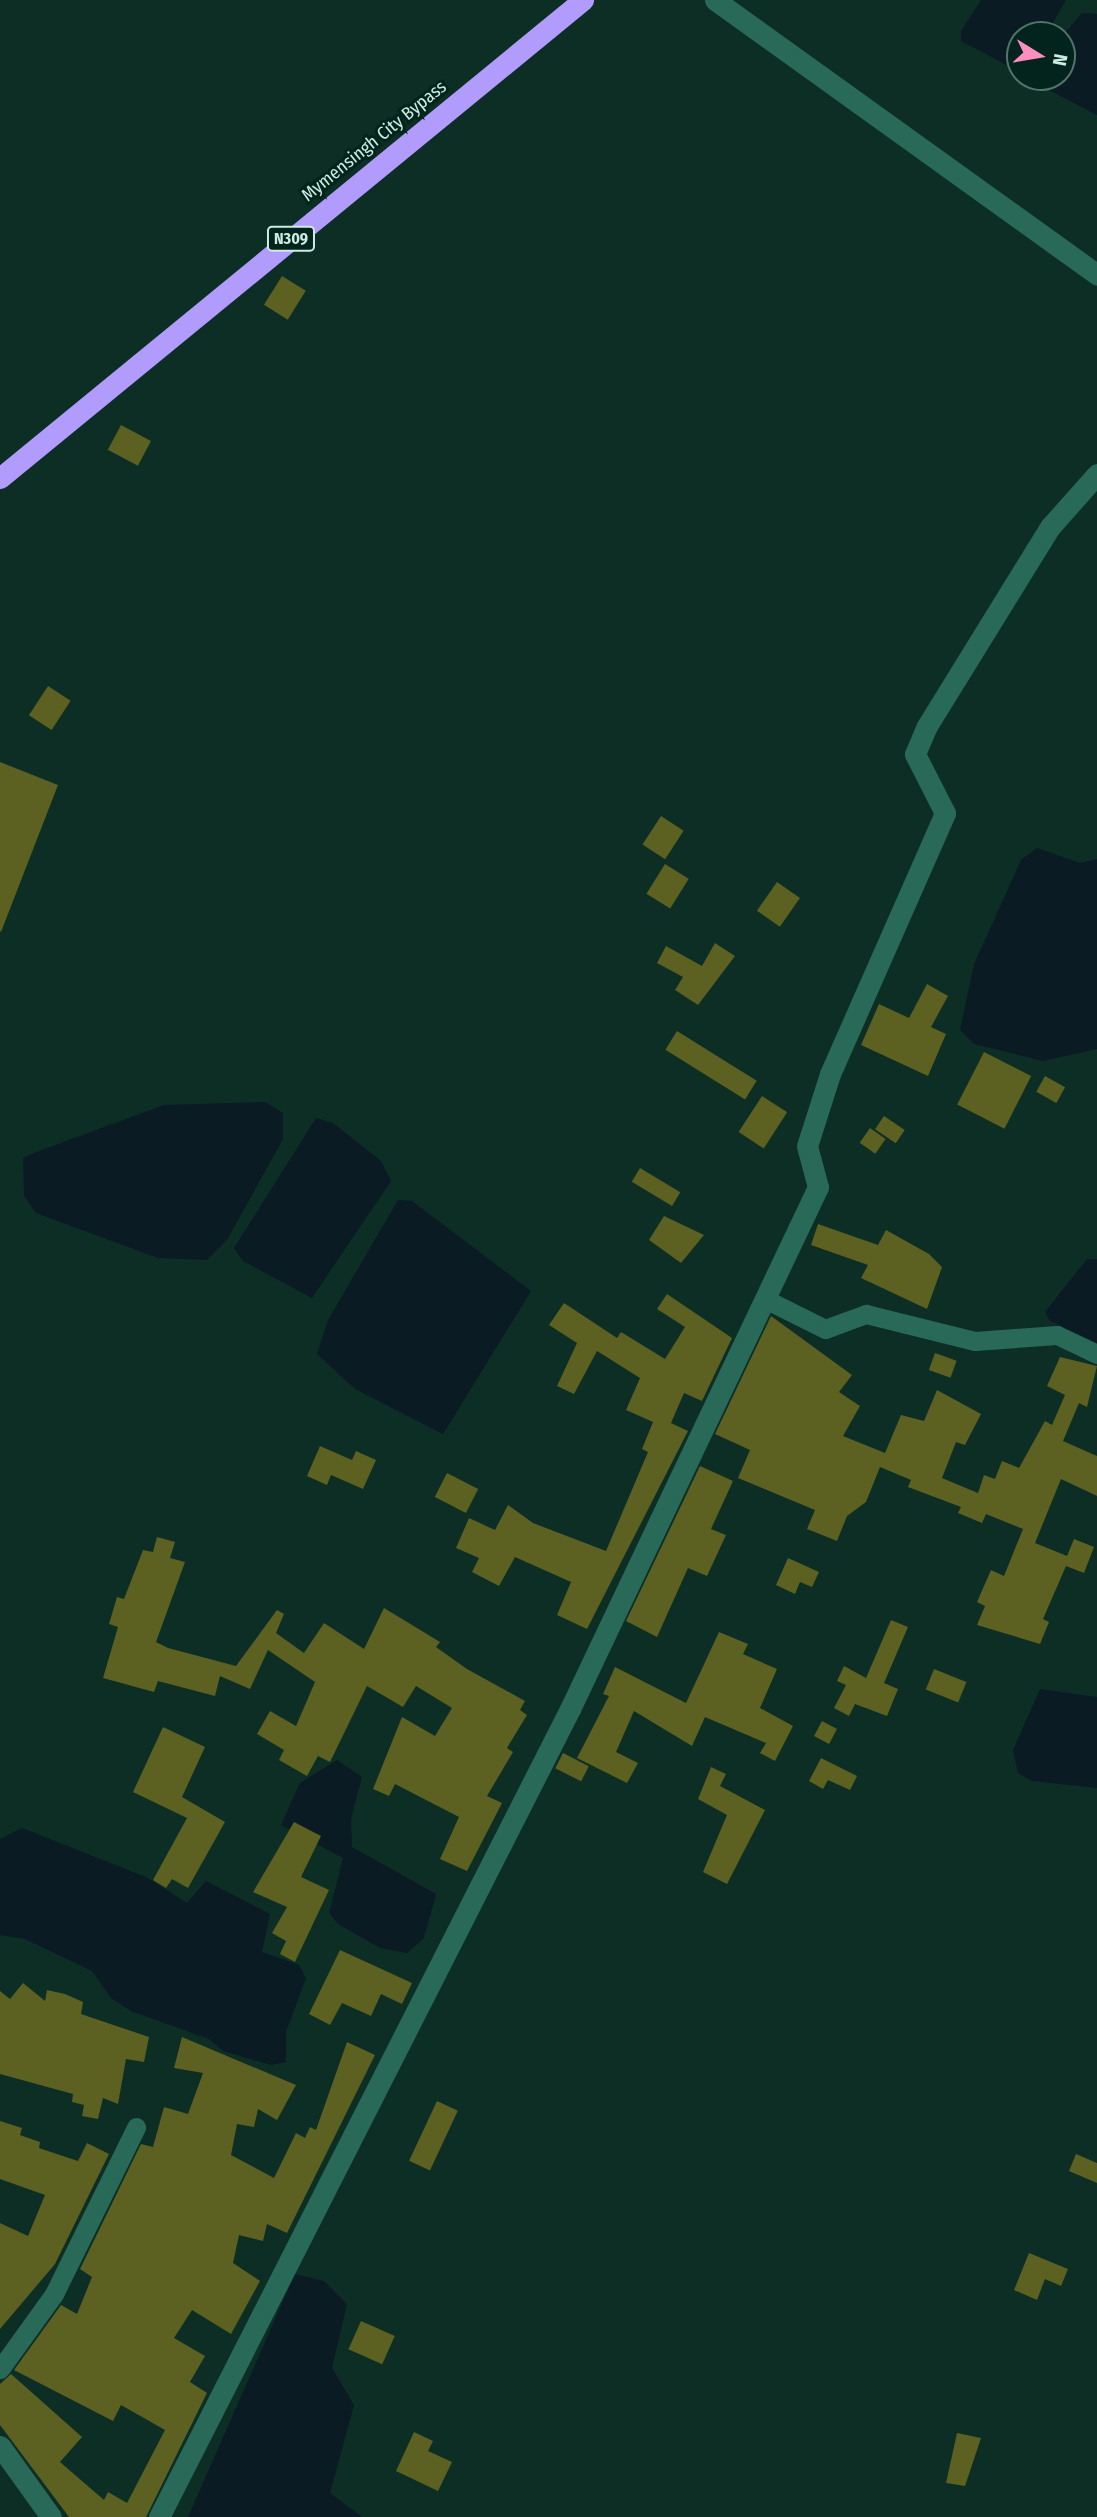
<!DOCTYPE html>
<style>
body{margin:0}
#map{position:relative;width:1097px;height:2517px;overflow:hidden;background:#0c2e25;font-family:"Fira Sans Condensed",sans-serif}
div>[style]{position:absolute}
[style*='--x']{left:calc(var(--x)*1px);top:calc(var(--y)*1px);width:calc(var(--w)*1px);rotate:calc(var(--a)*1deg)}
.water>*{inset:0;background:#0a1b24}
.building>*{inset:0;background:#5c6020;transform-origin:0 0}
.street>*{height:19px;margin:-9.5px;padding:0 9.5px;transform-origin:9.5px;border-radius:9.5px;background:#296958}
.secondary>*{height:21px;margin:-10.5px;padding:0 10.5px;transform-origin:10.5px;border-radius:10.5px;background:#296958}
.highway>*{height:21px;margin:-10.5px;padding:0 10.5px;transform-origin:10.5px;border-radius:10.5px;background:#b19cfd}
span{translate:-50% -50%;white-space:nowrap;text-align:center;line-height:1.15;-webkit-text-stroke:6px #02241c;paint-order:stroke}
.shield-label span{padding:2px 5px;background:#02241c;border:2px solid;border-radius:5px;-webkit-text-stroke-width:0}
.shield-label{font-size:16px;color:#cdece1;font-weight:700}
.street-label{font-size:18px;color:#cdece1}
.north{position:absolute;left:1006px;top:21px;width:70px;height:70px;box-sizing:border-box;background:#02241c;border:2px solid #53746b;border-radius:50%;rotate:101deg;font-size:19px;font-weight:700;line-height:28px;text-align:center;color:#cdece1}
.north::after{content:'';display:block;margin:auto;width:24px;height:32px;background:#fd8ec0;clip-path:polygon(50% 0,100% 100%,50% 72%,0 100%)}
</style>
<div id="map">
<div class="water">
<div style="clip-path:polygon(981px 0,1066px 0,1046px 35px,1020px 35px,1020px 72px,961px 41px,961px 31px)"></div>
<div style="clip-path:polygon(1082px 13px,1097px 14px,1097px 115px,1037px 84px,1039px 77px,1062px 77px,1062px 36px)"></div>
<div style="clip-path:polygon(1037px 848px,1080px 863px,1097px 859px,1097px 1049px,1043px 1061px,974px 1044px,960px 1030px,974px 964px,1021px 860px)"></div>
<div style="clip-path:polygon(265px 1102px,283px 1113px,283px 1139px,227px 1240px,207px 1260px,158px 1258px,36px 1213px,24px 1196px,23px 1158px,34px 1153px,164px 1105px)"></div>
<div style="clip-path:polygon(316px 1118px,333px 1123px,381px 1161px,391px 1181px,312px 1298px,243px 1261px,234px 1248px)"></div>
<div style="clip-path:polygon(398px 1200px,412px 1201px,531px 1291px,443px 1434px,355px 1389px,317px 1354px,328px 1320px)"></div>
<div style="clip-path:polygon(1087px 1259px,1097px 1259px,1097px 1343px,1050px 1321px,1045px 1312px)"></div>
<div style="clip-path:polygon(1040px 1689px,1097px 1697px,1097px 1788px,1032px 1781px,1018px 1773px,1013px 1750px)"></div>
<div style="clip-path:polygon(337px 1760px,362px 1777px,351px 1819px,352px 1847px,436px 1894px,424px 1938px,407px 1953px,380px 1948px,338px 1924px,329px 1913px,343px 1858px,281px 1825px,300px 1783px)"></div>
<div style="clip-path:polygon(22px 1828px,146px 1877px,187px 1903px,206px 1881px,270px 1914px,262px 1952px,299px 1965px,306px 1978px,286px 2032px,286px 2062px,271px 2065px,223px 2051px,209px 2039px,131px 2011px,111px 1998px,92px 1971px,25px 1939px,0 1935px,0 1839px)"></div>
<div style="clip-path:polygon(295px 2274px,324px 2281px,347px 2304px,332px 2368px,354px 2405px,330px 2493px,362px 2517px,188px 2517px)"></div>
</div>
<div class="building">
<div style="left:282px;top:276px;width:28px;height:34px;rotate:32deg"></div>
<div style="left:121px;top:425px;width:34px;height:28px;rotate:28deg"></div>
<div style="left:48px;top:686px;width:27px;height:35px;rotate:33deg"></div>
<div style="clip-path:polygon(0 762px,58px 785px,1px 932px,0 931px)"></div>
<div style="left:661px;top:816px;width:27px;height:34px;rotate:33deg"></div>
<div style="left:665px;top:864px;width:28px;height:35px;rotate:32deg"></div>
<div style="left:777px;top:882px;width:28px;height:35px;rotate:35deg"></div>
<div style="clip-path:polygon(715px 943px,735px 956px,698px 1005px,675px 990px,683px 977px,657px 963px,666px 946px,702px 966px)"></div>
<div style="clip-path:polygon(927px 984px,948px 996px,931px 1027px,946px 1034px,928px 1076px,861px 1045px,879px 1004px,909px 1018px)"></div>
<div style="left:677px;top:1031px;width:94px;height:22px;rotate:32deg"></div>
<div style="left:984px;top:1052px;width:53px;height:59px;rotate:27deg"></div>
<div style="left:1045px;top:1076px;width:23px;height:18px;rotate:29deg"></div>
<div style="left:762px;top:1096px;width:30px;height:43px;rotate:33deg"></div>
<div style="left:884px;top:1116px;width:25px;height:16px;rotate:34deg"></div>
<div style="left:870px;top:1128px;width:19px;height:18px;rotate:35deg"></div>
<div style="left:640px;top:1168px;width:47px;height:16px;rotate:31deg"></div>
<div style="clip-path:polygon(664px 1216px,704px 1235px,681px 1263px,649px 1240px)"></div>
<div style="clip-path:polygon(818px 1224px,878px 1245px,886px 1230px,929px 1254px,942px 1267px,927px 1309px,861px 1278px,868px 1265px,811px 1245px)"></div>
<div style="clip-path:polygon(667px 1294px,732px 1338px,702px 1401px,684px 1393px,671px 1423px,688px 1431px,587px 1629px,557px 1615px,571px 1582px,515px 1557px,499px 1586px,472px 1572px,479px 1558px,456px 1548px,469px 1518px,495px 1530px,508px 1505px,533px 1523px,606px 1551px,648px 1452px,642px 1449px,653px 1422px,626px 1410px,640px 1378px,597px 1351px,574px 1394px,557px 1386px,577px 1343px,549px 1325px,564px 1303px,617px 1338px,621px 1332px,665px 1359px,685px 1327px,657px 1309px)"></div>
<div style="clip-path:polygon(771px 1316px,852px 1375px,839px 1392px,860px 1406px,843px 1436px,885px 1453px,901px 1415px,924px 1421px,937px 1390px,981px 1414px,965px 1445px,956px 1442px,942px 1478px,978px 1493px,984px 1475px,995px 1479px,1002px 1461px,1019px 1468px,1045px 1421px,1052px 1425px,1065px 1395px,1047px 1386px,1060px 1357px,1097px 1366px,1087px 1407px,1079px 1403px,1063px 1441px,1097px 1456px,1097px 1496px,1061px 1479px,1035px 1543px,1067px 1556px,1074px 1539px,1094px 1547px,1084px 1573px,1066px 1566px,1043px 1619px,1049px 1622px,1040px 1644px,977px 1625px,985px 1606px,977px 1602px,991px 1570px,1004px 1576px,1023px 1529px,986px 1514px,982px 1523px,958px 1513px,961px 1507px,908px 1487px,911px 1480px,880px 1467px,866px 1502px,847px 1516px,837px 1541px,807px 1529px,815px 1510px,738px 1478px,750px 1450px,715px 1434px)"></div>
<div style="left:935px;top:1353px;width:23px;height:18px;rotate:20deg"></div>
<div style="clip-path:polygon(320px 1446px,352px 1460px,356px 1451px,376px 1460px,363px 1489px,331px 1475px,327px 1485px,307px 1476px)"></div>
<div style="clip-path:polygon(700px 1466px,733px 1481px,711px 1529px,726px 1535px,707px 1576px,688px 1568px,657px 1637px,626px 1621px)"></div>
<div style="left:447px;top:1473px;width:35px;height:27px;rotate:27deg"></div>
<div style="clip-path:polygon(157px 1537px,175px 1542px,170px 1558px,185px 1562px,156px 1642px,168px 1648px,236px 1666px,277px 1610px,284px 1614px,276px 1633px,304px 1653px,324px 1623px,364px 1649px,384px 1608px,440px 1642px,436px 1647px,467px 1669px,525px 1701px,520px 1710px,527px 1715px,507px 1748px,513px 1752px,487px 1796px,502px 1803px,467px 1871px,440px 1859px,459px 1817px,395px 1784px,389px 1796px,373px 1789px,402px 1717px,435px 1736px,452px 1708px,416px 1686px,403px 1707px,367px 1686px,330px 1762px,318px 1756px,307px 1776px,279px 1760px,284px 1750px,257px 1734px,270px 1711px,296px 1726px,315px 1682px,268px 1650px,250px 1689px,220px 1676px,215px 1696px,158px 1681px,154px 1692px,103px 1678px,118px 1627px,109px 1624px,117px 1597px,124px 1599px,143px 1550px,153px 1552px)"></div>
<div style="clip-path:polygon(788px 1558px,819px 1572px,812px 1587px,800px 1582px,795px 1594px,776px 1585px)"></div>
<div style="clip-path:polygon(891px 1620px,908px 1627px,884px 1683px,898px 1689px,887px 1716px,855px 1704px,849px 1716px,834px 1708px,846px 1685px,837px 1681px,844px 1666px,866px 1678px)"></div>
<div style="clip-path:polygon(719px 1632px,748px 1644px,743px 1654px,777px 1669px,760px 1708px,793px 1726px,775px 1761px,760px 1753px,766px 1743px,705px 1717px,692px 1746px,634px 1711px,616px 1752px,638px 1763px,627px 1783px,577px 1758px,609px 1696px,603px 1694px,615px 1667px,686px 1703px)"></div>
<div style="left:934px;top:1669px;width:35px;height:22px;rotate:22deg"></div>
<div style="left:822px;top:1721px;width:17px;height:17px;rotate:28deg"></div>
<div style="clip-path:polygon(163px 1727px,205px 1747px,182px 1797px,225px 1822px,188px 1888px,172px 1879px,166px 1888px,153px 1880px,187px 1818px,133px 1792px)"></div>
<div style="left:563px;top:1753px;width:29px;height:17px;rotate:27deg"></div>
<div style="clip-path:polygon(821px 1758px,857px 1776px,850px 1790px,828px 1780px,823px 1789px,809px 1781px)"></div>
<div style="clip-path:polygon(711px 1767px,726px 1774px,720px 1786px,765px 1810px,727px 1884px,703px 1872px,727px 1815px,698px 1799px)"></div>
<div style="clip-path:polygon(294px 1822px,321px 1836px,301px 1877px,329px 1890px,295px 1962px,280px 1954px,286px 1941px,272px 1933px,287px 1907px,253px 1892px)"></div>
<div style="clip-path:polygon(340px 1950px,412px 1983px,402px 2004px,381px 1994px,371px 2016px,342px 2003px,330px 2025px,309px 2014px)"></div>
<div style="clip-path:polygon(23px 1983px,45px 2001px,47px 1990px,65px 1994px,83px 2002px,81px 2014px,149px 2037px,144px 2062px,126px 2059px,118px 2104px,103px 2098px,98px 2119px,82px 2116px,84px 2105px,72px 2102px,73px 2094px,0 2074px,0 1991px,10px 1999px)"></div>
<div style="clip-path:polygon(182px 2037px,296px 2085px,277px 2120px,258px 2109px,254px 2127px,237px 2124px,231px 2155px,274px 2178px,296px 2133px,305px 2138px,310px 2127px,316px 2130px,347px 2042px,375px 2055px,287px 2233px,267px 2224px,263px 2241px,239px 2235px,233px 2263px,260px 2281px,231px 2334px,192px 2310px,174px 2338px,205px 2356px,190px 2382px,207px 2393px,146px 2517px,69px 2517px,0 2425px,0 2384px,11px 2374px,82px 2437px,60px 2462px,104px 2500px,108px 2492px,127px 2503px,165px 2430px,121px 2405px,113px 2421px,14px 2370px,61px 2305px,77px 2314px,92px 2277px,80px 2269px,141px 2144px,153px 2147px,164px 2107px,188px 2114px,203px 2073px,174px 2068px)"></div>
<div style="left:437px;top:2101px;width:23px;height:66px;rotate:25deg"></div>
<div style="clip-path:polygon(0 2121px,22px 2128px,20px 2135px,40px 2142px,39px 2148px,78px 2161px,87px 2143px,109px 2154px,55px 2264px,0 2329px,0 2223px,28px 2236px,45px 2195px,0 2179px)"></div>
<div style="clip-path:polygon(1076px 2154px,1097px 2163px,1097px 2183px,1069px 2171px)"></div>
<div style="clip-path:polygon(1029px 2253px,1068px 2269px,1061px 2286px,1045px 2279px,1037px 2300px,1014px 2290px)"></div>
<div style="left:361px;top:2321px;width:37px;height:31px;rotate:24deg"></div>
<div style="clip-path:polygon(414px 2432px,433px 2441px,428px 2451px,452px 2462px,438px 2491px,396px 2471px)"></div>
<div style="clip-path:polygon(957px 2433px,981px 2438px,965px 2486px,946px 2483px)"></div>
</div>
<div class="street">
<div style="--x:767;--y:1300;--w:65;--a:26.6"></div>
<div style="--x:825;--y:1329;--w:44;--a:-20.1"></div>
<div style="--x:866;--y:1314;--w:112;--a:13.9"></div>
<div style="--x:975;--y:1341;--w:82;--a:-4.2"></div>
<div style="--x:1057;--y:1335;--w:44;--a:25.4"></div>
<div style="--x:0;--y:2369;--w:92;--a:-54.2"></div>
<div style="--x:54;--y:2294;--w:186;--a:-63.8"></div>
</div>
<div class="secondary">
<div style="--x:715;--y:0;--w:471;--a:35.7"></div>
<div style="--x:0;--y:2446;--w:87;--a:54.3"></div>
<div style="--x:159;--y:2517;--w:907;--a:-63.04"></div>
<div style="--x:570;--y:1709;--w:578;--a:-64.59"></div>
<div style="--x:818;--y:1187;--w:42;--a:-105"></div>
<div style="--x:807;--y:1146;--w:76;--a:-72.3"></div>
<div style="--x:830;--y:1074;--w:285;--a:-66.2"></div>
<div style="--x:945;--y:813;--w:66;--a:-117"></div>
<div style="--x:915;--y:754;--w:30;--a:-67"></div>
<div style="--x:927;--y:726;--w:234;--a:-58.3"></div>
<div style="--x:1050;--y:527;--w:71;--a:-48.4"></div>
</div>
<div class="highway">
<div style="--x:0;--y:478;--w:754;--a:-39.35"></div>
</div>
<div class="shield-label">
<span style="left:291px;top:239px">N309</span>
</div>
<div class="street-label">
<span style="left:374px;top:141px;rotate:-39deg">Mymensingh City Bypass</span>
</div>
<div class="north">N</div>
</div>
